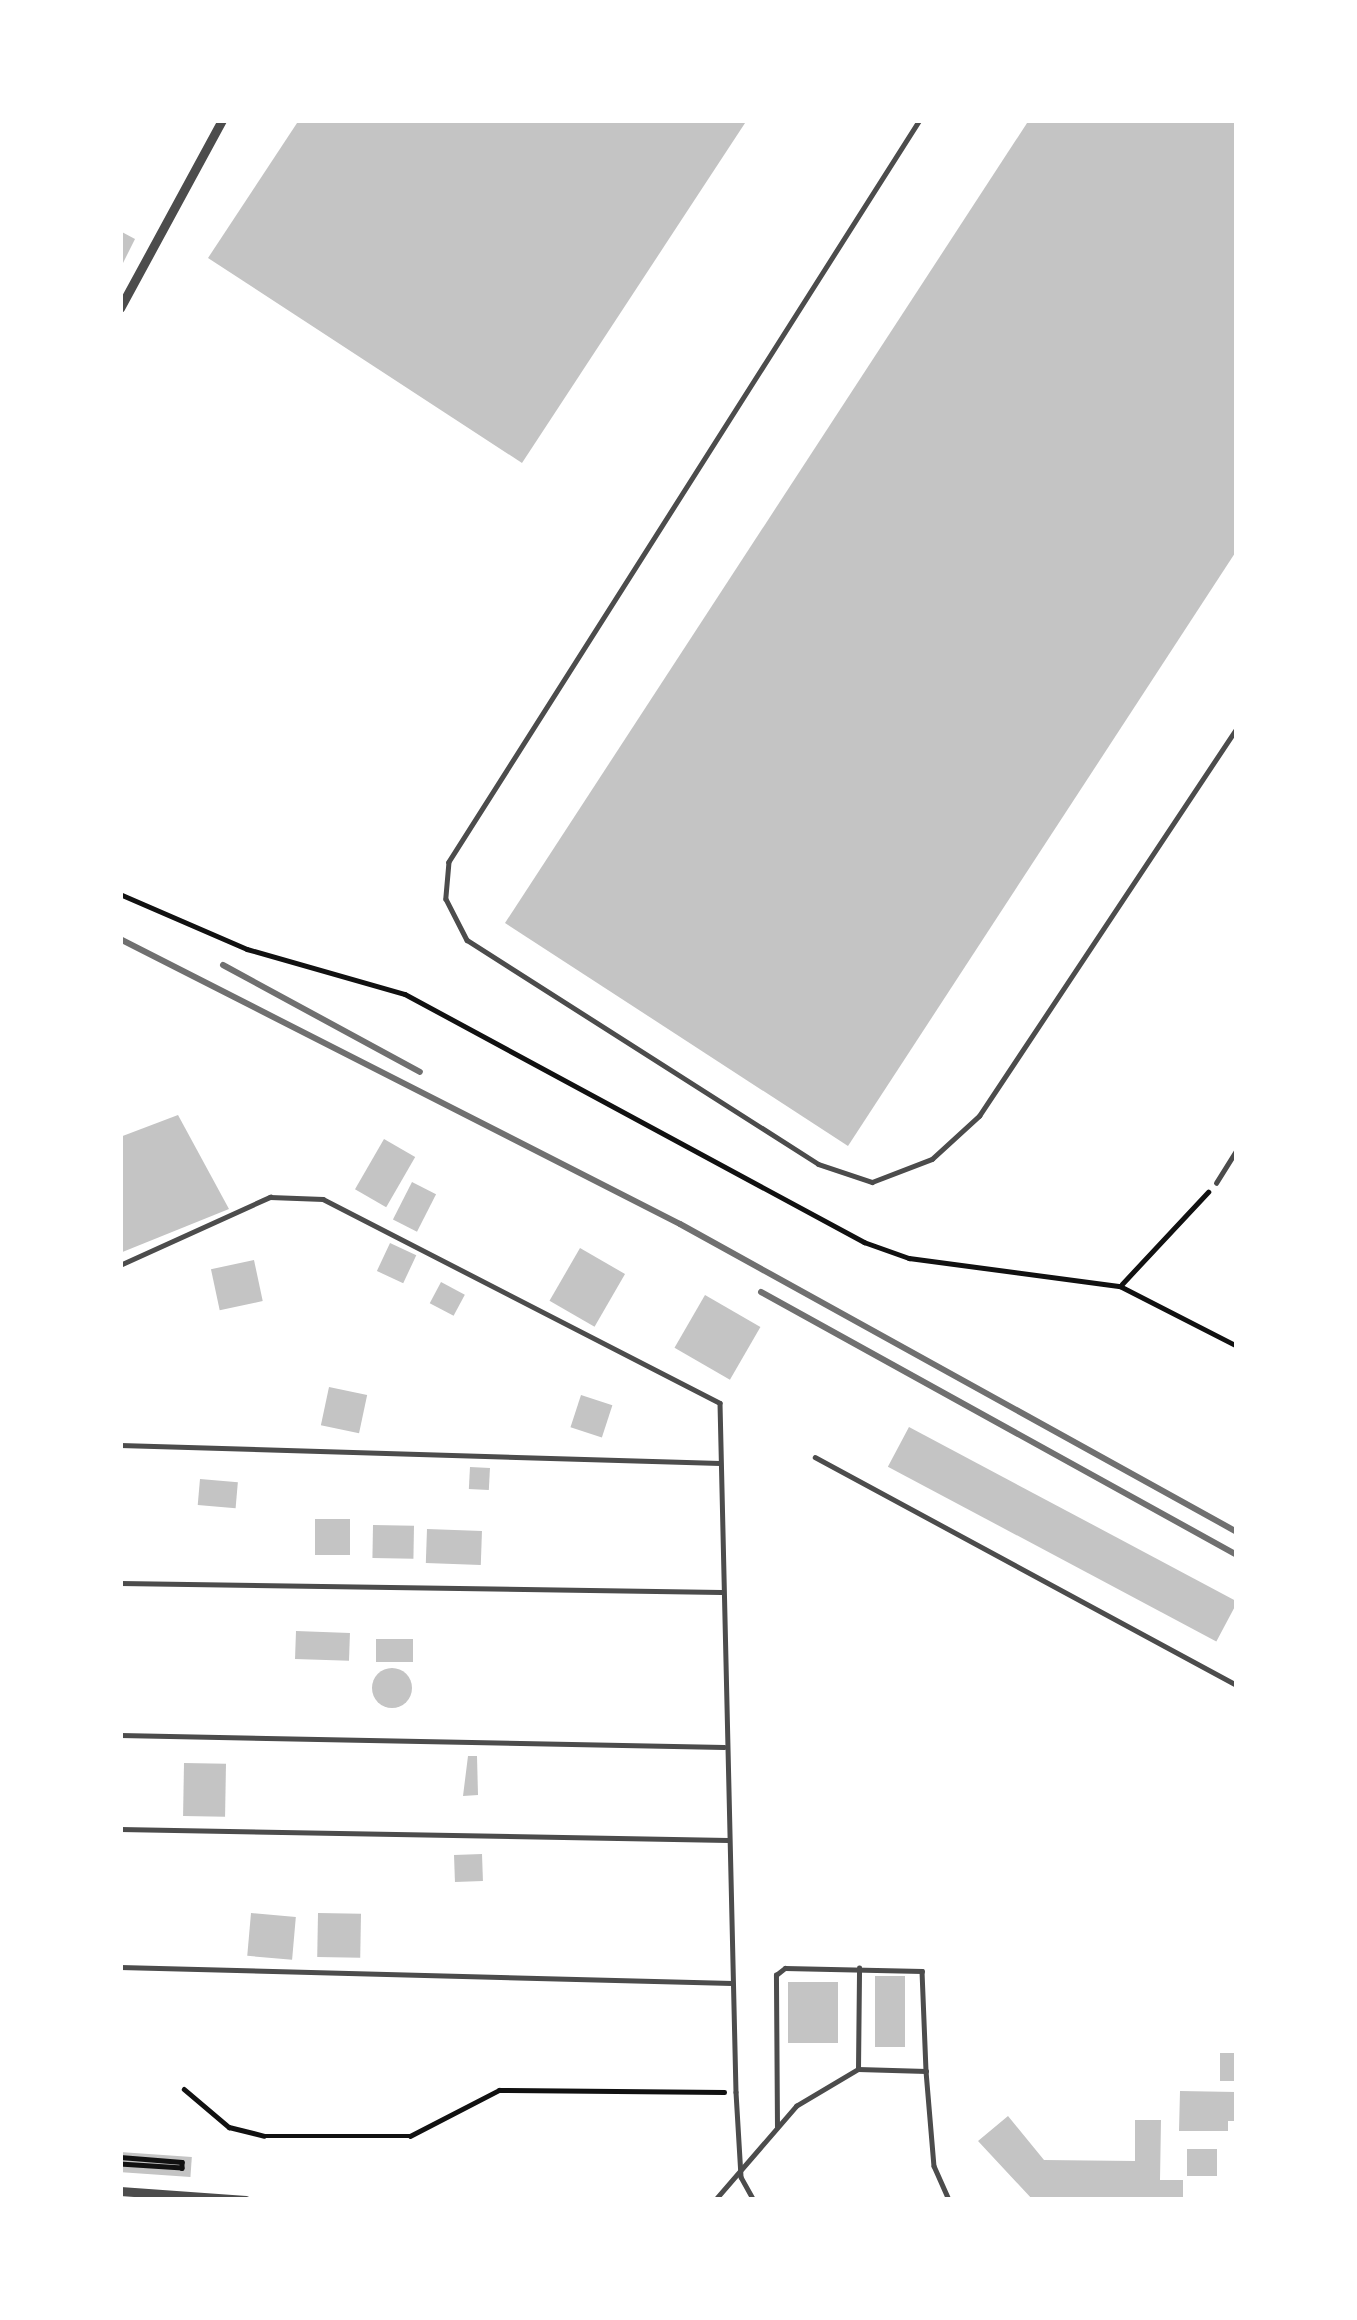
<!DOCTYPE html>
<style>
body{margin:0}
#map{position:relative;width:1357px;height:2320px;overflow:hidden;background:#fff;font-family:Raleway,sans-serif}
div>[style]{position:absolute}
[style*='--x']{left:calc(var(--x)*1px);top:calc(var(--y)*1px);width:calc(var(--w)*1px);rotate:calc(var(--a)*1deg)}
.building>*{inset:0;background:#c4c4c4;transform-origin:0 0}
.round{border-radius:50%}
.path>*{height:4.5px;margin:-2.25px;padding:0 2.25px;transform-origin:2.25px;border-radius:2.25px;background:#111}
.service>*{height:4.5px;margin:-2.25px;padding:0 2.25px;transform-origin:2.25px;border-radius:2.25px;background:#4c4c4c}
.minor>*{height:9px;margin:-4.5px;padding:0 4.5px;transform-origin:4.5px;border-radius:4.5px;background:#4c4c4c}
.rail>*{height:6px;margin:-3px;padding:0 3px;transform-origin:3px;border-radius:3px;background:#707070}
span{translate:-50% -50%;white-space:nowrap;text-align:center;line-height:1.15;-webkit-text-stroke:12px #fff;paint-order:stroke}
.frame{position:absolute;inset:0;border:123px solid #fff;pointer-events:none}
</style>
<div id="map">
<div class="building">
<div style="clip-path:polygon(299px 120px,747px 120px,522px 463px,208px 258px)"></div>
<div style="clip-path:polygon(1029px 120px,1237px 120px,1237px 550px,848px 1146px,505px 923px)"></div>
<div style="clip-path:polygon(120px 231px,135px 239px,120px 269px)"></div>
<div style="clip-path:polygon(178px 1115px,229px 1209px,120px 1253px,120px 1137px)"></div>
<div style="left:384px;top:1139px;width:36px;height:58px;rotate:30deg"></div>
<div style="left:412px;top:1182px;width:27px;height:42px;rotate:27deg"></div>
<div style="left:390px;top:1243px;width:29px;height:31px;rotate:25deg"></div>
<div style="left:580px;top:1248px;width:52px;height:61px;rotate:30deg"></div>
<div style="left:254px;top:1260px;width:42px;height:44px;rotate:78deg"></div>
<div style="left:441px;top:1282px;width:27px;height:24px;rotate:28deg"></div>
<div style="left:705px;top:1295px;width:64px;height:61px;rotate:30deg"></div>
<div style="left:329px;top:1387px;width:39px;height:39px;rotate:12deg"></div>
<div style="left:581px;top:1395px;width:33px;height:34px;rotate:18deg"></div>
<div style="left:909px;top:1427px;width:372px;height:45px;rotate:28deg"></div>
<div style="left:470px;top:1467px;width:20px;height:22px;rotate:3deg"></div>
<div style="left:200px;top:1479px;width:38px;height:26px;rotate:5deg"></div>
<div style="left:315px;top:1519px;width:35px;height:36px"></div>
<div style="left:373px;top:1525px;width:41px;height:33px;rotate:1deg"></div>
<div style="left:427px;top:1529px;width:55px;height:34px;rotate:2deg"></div>
<div style="left:296px;top:1631px;width:54px;height:28px;rotate:2deg"></div>
<div style="left:376px;top:1639px;width:37px;height:23px"></div>
<div class="round" style="left:372px;top:1668px;width:40px;height:40px"></div>
<div style="clip-path:polygon(468px 1756px,477px 1756px,478px 1795px,463px 1796px)"></div>
<div style="left:184px;top:1763px;width:42px;height:53px;rotate:1deg"></div>
<div style="left:482px;top:1854px;width:27px;height:28px;rotate:88deg"></div>
<div style="left:251px;top:1913px;width:45px;height:43px;rotate:5deg"></div>
<div style="left:318px;top:1913px;width:43px;height:44px;rotate:1deg"></div>
<div style="left:875px;top:1976px;width:30px;height:71px"></div>
<div style="left:788px;top:1982px;width:50px;height:61px"></div>
<div style="left:1220px;top:2053px;width:17px;height:28px"></div>
<div style="clip-path:polygon(1180px 2091px,1236px 2092px,1236px 2121px,1228px 2121px,1228px 2131px,1179px 2131px)"></div>
<div style="clip-path:polygon(1008px 2116px,1044px 2160px,1135px 2161px,1135px 2120px,1161px 2120px,1160px 2180px,1183px 2180px,1183px 2200px,1033px 2200px,978px 2141px)"></div>
<div style="left:1187px;top:2149px;width:30px;height:27px"></div>
<div style="left:120px;top:2152px;width:72px;height:20px;rotate:4deg"></div>
</div>
<div class="path">
<div style="--x:120;--y:894;--w:138;--a:23.4"></div>
<div style="--x:247;--y:949;--w:164;--a:15.9"></div>
<div style="--x:405;--y:994;--w:522;--a:28.38"></div>
<div style="--x:864;--y:1242;--w:48;--a:19.6"></div>
<div style="--x:909;--y:1258;--w:213;--a:7.6"></div>
<div style="--x:1120;--y:1286;--w:131;--a:27.1"></div>
<div style="--x:1122;--y:1284;--w:126;--a:-46.9"></div>
<div style="--x:184;--y:2089;--w:59;--a:40.2"></div>
<div style="--x:229;--y:2127;--w:36;--a:14"></div>
<div style="--x:264;--y:2136;--w:146;--a:0"></div>
<div style="--x:410;--y:2136;--w:100;--a:-27.3"></div>
<div style="--x:499;--y:2090;--w:225;--a:0.5"></div>
<div style="--x:120;--y:2157;--w:62;--a:4.6"></div>
<div style="--x:182;--y:2162;--w:6;--a:90"></div>
<div style="--x:182;--y:2168;--w:62;--a:-176.3"></div>
</div>
<div class="service">
<div style="--x:920;--y:120;--w:879;--a:122.41"></div>
<div style="--x:449;--y:862;--w:37;--a:95"></div>
<div style="--x:446;--y:899;--w:46;--a:62.9"></div>
<div style="--x:467;--y:940;--w:416;--a:32.5"></div>
<div style="--x:818;--y:1164;--w:57;--a:18.4"></div>
<div style="--x:872;--y:1182;--w:64;--a:-21"></div>
<div style="--x:932;--y:1159;--w:64;--a:-42.5"></div>
<div style="--x:979;--y:1116;--w:466;--a:-56.4"></div>
<div style="--x:1216;--y:1183;--w:39;--a:-58"></div>
<div style="--x:120;--y:1265;--w:165;--a:-24.4"></div>
<div style="--x:270;--y:1197;--w:53;--a:2.2"></div>
<div style="--x:323;--y:1199;--w:446;--a:27.2"></div>
<div style="--x:720;--y:1403;--w:689;--a:88.67"></div>
<div style="--x:736;--y:2092;--w:85;--a:86.6"></div>
<div style="--x:741;--y:2177;--w:26;--a:61"></div>
<div style="--x:120;--y:1445;--w:600;--a:1.72"></div>
<div style="--x:815;--y:1457;--w:480;--a:28.4"></div>
<div style="--x:120;--y:1583;--w:601;--a:0.86"></div>
<div style="--x:120;--y:1735;--w:604;--a:1.14"></div>
<div style="--x:120;--y:1829;--w:608;--a:1.04"></div>
<div style="--x:120;--y:1967;--w:612;--a:1.5"></div>
<div style="--x:858;--y:2069;--w:101;--a:-89.4"></div>
<div style="--x:777;--y:2127;--w:152;--a:-90.4"></div>
<div style="--x:776;--y:1975;--w:11;--a:-38"></div>
<div style="--x:785;--y:1968;--w:137;--a:1.3"></div>
<div style="--x:922;--y:1971;--w:100;--a:87.7"></div>
<div style="--x:715;--y:2200;--w:124;--a:-49.2"></div>
<div style="--x:796;--y:2106;--w:72;--a:-30.8"></div>
<div style="--x:858;--y:2069;--w:68;--a:1.7"></div>
<div style="--x:926;--y:2071;--w:95;--a:85.2"></div>
<div style="--x:934;--y:2166;--w:37;--a:66"></div>
</div>
<div class="minor">
<div style="--x:120;--y:308;--w:214;--a:-61.5"></div>
<div style="--x:120;--y:2191;--w:126;--a:4.1"></div>
</div>
<div class="rail">
<div style="--x:120;--y:939;--w:628;--a:26.97"></div>
<div style="--x:680;--y:1224;--w:636;--a:28.94"></div>
<div style="--x:223;--y:965;--w:224;--a:28.5"></div>
<div style="--x:761;--y:1292;--w:544;--a:28.92"></div>
</div>
<div class="frame"></div>
</div>
